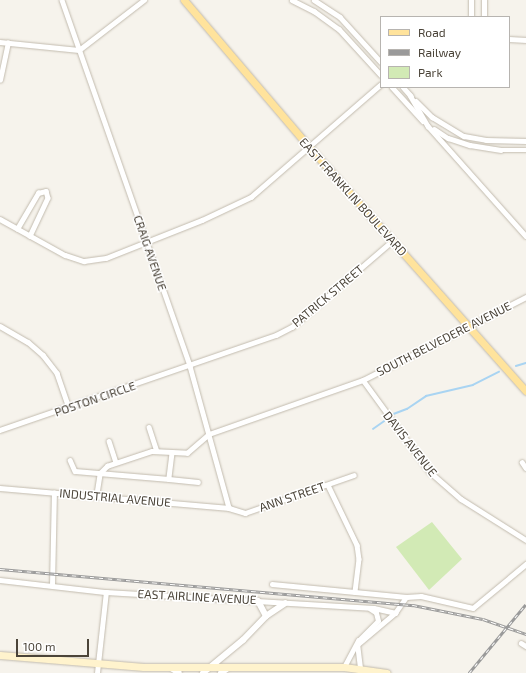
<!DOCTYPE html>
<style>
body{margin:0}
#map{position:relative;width:526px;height:673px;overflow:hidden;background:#f6f3ec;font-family:"Exo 2",sans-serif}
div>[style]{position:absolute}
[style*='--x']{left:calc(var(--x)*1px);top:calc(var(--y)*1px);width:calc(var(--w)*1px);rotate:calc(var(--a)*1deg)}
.green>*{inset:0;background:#d2eab5}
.stream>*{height:1.5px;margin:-0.75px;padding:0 0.75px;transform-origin:0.75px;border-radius:0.75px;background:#a9d4f2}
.roads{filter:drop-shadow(0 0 1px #c2bbae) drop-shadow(0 0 1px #c2bbae)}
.minor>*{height:4.5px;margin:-2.25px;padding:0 2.25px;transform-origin:2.25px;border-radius:2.25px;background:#fff}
.tertiary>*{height:6px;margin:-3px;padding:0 3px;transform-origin:3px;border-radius:3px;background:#fff}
.secondary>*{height:7px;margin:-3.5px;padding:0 3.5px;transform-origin:3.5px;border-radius:3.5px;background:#fff3cd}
.primary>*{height:7px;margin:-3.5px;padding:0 3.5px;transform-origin:3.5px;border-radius:3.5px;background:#ffe39c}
.rail>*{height:3px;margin-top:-1.5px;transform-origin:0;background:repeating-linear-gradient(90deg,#fff 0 4.5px,#9a9a9a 0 9px);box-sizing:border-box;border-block:1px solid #9a9a9a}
span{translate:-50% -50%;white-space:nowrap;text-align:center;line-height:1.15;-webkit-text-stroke:3px #fff;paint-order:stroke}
.street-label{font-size:12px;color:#4b4439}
.legend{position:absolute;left:380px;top:16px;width:130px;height:72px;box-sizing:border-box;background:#fff;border:1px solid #b7b4b0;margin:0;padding:5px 7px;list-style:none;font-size:12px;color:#4b4439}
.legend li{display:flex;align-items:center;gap:8px;height:20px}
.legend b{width:20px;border:1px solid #b7b4b0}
.scale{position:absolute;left:16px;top:639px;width:73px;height:18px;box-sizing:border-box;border:2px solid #4b4439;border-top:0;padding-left:5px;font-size:12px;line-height:14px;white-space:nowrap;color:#4b4439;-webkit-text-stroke:3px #fff;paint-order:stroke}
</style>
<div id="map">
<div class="green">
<div style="clip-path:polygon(432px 522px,462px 559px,429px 590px,396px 547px)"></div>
</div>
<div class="stream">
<div style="--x:516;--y:366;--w:10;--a:-17"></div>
<div style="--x:391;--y:415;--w:17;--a:-21"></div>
<div style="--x:407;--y:409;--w:23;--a:-34"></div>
<div style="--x:426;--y:396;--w:48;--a:-13.2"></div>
<div style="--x:473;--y:385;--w:29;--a:-27"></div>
<div style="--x:373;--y:429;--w:16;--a:-35"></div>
</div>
<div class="roads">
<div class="minor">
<div style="--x:62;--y:0;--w:388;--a:70.7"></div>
<div style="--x:190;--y:366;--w:147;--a:74.6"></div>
<div style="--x:292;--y:0;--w:25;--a:27"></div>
<div style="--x:314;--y:11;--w:31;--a:36"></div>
<div style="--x:339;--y:29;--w:62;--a:47.6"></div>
<div style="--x:314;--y:0;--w:31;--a:33"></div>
<div style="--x:340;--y:17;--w:61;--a:47.7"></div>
<div style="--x:471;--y:17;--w:17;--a:-90"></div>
<div style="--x:484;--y:17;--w:17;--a:-90"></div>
<div style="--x:509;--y:39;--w:17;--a:3"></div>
<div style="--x:0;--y:42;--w:79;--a:5.8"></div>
<div style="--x:79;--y:50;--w:82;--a:-37.6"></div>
<div style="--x:0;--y:80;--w:38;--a:-78"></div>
<div style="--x:392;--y:87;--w:46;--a:47.6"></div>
<div style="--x:403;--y:87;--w:12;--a:48"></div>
<div style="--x:410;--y:95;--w:36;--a:60"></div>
<div style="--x:428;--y:126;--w:147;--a:48.3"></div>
<div style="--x:416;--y:101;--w:23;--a:45"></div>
<div style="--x:432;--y:117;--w:37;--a:31"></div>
<div style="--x:464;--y:136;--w:22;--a:10"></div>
<div style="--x:486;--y:140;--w:40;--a:1.4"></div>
<div style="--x:434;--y:129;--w:17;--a:33"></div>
<div style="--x:448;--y:138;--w:23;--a:18"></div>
<div style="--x:470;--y:145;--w:31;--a:9"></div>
<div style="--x:501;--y:150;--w:25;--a:0"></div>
<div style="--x:0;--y:219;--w:74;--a:29"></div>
<div style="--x:65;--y:255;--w:20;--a:18"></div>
<div style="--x:84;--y:261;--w:22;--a:-8"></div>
<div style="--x:106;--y:258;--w:103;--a:-21.6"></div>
<div style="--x:202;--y:220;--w:54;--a:-25.1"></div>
<div style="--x:251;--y:197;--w:172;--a:-41"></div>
<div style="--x:17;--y:229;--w:42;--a:-59.7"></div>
<div style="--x:38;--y:193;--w:8;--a:-14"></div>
<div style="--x:46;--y:191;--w:7;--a:74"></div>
<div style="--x:48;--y:198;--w:42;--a:115.3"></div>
<div style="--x:0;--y:326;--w:32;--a:30"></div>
<div style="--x:28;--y:342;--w:20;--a:41"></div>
<div style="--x:43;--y:355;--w:23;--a:52"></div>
<div style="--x:57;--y:373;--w:36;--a:71"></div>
<div style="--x:363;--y:380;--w:114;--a:53.9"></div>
<div style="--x:430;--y:472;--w:41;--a:41.1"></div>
<div style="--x:461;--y:499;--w:77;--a:32.2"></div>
<div style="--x:149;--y:427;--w:25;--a:72"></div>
<div style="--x:0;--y:430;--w:292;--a:-19"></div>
<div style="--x:276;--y:335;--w:18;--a:-27"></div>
<div style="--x:292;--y:327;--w:132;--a:-40.7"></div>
<div style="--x:109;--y:441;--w:22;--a:72"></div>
<div style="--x:172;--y:453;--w:26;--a:97"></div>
<div style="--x:169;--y:479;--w:29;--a:6"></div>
<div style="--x:70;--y:460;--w:12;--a:66"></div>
<div style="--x:75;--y:471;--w:94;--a:4.9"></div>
<div style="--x:522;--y:462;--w:7;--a:56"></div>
<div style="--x:328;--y:485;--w:67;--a:64.2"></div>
<div style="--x:357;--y:545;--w:14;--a:82"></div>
<div style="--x:359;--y:559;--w:33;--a:97"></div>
<div style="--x:0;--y:488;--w:230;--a:5"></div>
<div style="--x:229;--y:508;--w:17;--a:17"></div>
<div style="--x:245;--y:513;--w:115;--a:-19.2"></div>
<div style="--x:96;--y:497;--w:24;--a:-81"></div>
<div style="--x:100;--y:473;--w:10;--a:-45"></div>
<div style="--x:107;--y:466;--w:47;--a:-18.4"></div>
<div style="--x:152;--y:451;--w:35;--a:3"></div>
<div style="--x:187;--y:453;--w:29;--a:-41"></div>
<div style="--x:209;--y:434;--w:163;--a:-19.3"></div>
<div style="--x:363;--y:380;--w:183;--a:-27"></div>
<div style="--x:0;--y:580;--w:107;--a:6.5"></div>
<div style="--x:106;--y:592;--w:268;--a:3.4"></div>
<div style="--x:374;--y:608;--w:22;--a:13"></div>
<div style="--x:272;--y:584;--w:135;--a:5.5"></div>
<div style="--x:406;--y:597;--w:15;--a:-4"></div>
<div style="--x:421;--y:596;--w:53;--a:13"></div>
<div style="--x:473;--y:608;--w:69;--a:-39.7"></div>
<div style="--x:52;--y:585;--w:92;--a:-88.8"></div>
<div style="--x:521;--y:643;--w:6;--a:31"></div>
<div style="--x:344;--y:667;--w:30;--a:-62"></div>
<div style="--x:358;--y:641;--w:28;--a:-45"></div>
<div style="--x:378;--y:621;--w:8;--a:-104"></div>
<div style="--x:376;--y:613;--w:7;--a:-146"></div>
<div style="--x:360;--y:668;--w:23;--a:-97"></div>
<div style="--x:357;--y:645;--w:50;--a:-40.1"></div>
<div style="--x:395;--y:613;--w:19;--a:-55"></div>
<div style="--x:97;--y:673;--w:81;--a:-83.7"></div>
</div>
<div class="tertiary">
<div style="--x:258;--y:601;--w:17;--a:62"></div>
<div style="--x:171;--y:668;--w:9;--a:32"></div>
<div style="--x:203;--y:673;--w:52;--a:-39.5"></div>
<div style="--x:243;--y:640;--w:33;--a:-46"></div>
<div style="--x:266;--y:616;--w:23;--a:-34"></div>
<div style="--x:221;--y:673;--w:9;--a:-36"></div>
</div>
<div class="secondary">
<div style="--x:0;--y:655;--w:144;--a:4.8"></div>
<div style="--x:144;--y:667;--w:200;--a:0"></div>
<div style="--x:344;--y:667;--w:43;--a:7.9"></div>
</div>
<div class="primary">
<div style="--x:184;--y:0;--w:194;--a:49.6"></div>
<div style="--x:310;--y:148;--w:325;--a:48.4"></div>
</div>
</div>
<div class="rail">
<div style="--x:0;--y:569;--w:415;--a:5"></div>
<div style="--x:413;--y:605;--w:71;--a:11.3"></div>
<div style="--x:483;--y:619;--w:46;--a:19.2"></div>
<div style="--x:469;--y:673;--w:89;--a:-50.4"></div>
</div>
<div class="street-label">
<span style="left:353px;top:197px;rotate:48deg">EAST FRANKLIN BOULEVARD</span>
<span style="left:150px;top:253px;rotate:71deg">CRAIG AVENUE</span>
<span style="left:328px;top:296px;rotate:-40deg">PATRICK STREET</span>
<span style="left:444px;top:339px;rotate:-27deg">SOUTH BELVEDERE AVENUE</span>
<span style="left:95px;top:399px;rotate:-19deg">POSTON CIRCLE</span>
<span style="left:410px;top:444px;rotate:52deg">DAVIS AVENUE</span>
<span style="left:292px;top:497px;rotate:-19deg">ANN STREET</span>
<span style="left:115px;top:498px;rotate:5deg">INDUSTRIAL AVENUE</span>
<span style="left:197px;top:597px;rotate:3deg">EAST AIRLINE AVENUE</span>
</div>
<ul class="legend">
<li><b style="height:5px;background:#ffe39c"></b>Road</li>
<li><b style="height:5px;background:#9a9a9a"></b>Railway</li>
<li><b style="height:11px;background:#d2eab5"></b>Park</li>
</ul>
<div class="scale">100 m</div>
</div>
